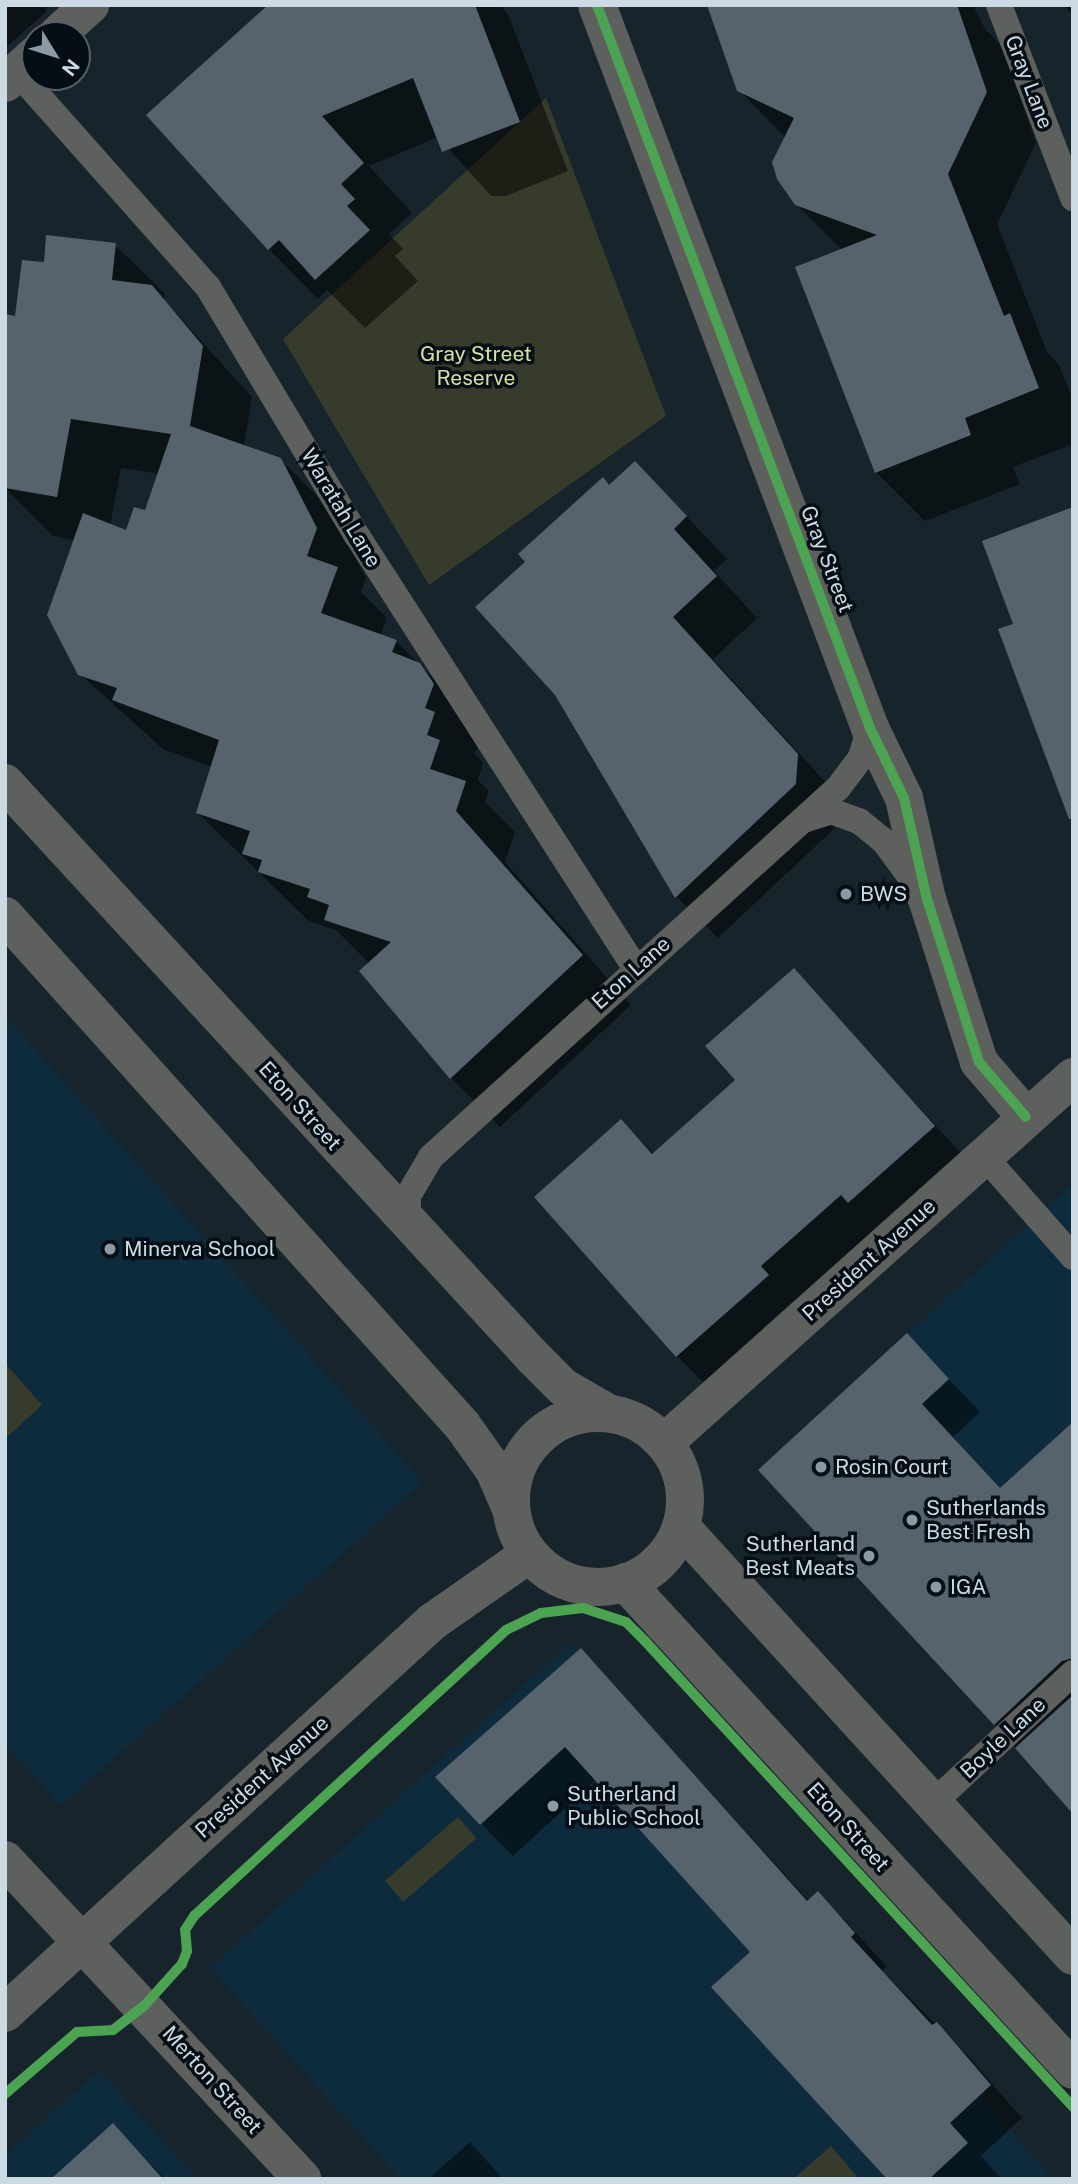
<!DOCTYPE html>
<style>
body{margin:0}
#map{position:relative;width:1078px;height:2184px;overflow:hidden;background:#17242c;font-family:"Public Sans",sans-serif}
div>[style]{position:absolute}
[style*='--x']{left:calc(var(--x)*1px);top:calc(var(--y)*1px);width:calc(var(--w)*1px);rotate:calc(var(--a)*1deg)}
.built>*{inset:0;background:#0d2b3c}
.green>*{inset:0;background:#373b2c;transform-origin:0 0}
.shadow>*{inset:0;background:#0007}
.building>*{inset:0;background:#57636c}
.service>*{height:26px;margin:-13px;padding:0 13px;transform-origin:13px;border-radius:13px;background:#5e605d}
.minor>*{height:38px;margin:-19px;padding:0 19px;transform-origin:19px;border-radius:19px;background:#5e605d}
.tertiary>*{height:38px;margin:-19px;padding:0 19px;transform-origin:19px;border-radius:19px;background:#5e605d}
.tertiary>.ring{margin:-19px;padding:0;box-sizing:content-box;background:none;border:38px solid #5e605d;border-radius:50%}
.cycleway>*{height:10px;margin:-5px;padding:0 5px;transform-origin:5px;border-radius:5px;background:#4ca352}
.dots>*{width:19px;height:19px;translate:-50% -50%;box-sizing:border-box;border:4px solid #050e15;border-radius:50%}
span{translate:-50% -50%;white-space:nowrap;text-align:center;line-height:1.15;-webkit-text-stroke:7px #050e15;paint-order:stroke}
.street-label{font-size:21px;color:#ccdae4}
.park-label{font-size:21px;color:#d7e1a2}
.poi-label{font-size:21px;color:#ccdae4}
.left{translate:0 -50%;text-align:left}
.right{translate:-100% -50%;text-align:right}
.frame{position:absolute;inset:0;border:7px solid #ccdae4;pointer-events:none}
.north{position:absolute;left:21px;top:21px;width:70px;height:70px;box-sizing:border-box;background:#050e15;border:2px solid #556068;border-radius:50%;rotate:128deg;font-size:19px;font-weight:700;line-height:28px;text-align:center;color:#ccdae4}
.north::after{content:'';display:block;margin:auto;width:24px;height:32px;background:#8d9aa4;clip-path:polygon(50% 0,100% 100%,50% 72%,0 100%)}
</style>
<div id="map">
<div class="built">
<div style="clip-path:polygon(5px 1016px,423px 1482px,61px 1806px,5px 1744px)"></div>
<div style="clip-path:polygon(1073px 1183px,1073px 1646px,990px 1721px,758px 1470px)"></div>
<div style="clip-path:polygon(570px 1643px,1053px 2179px,400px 2179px,210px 1968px)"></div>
<div style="clip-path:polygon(99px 2070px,197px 2179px,5px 2179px,5px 2155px)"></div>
</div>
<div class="green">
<div style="clip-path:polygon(546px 98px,666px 416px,429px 585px,283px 339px)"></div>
<div style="clip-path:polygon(5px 1363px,42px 1405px,5px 1439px)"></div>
<div style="left:458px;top:1817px;width:28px;height:97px;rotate:49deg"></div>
<div style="clip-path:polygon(831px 2146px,859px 2179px,793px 2179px)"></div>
</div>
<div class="shadow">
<div style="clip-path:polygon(5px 5px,47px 5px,46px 12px,5px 48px)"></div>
<div style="clip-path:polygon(271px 5px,500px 5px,508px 14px,568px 171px,506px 196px,491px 196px,438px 137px,369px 166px,412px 213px,389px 234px,403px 249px,395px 256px,418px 281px,365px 328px,327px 290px,318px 299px,269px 249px)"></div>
<div style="clip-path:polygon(709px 5px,973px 5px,985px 29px,1002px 46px,1036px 143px,997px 224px,1047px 352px,1059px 365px,1073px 400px,1073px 444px,1013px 467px,1020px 484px,925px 521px,876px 472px,842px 250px,796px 204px,786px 138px,739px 90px)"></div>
<div style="clip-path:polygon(1064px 5px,1073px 5px,1073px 15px)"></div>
<div style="clip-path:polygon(evenodd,115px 245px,165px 294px,164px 300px,252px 397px,244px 447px,280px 459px,330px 509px,366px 578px,361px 592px,387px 618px,380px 636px,396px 641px,469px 714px,482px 734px,475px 754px,483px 763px,478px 780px,489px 791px,485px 802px,515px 832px,505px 862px,631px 1005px,500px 1127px,451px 1078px,370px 964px,336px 930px,309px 921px,198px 813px,212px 767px,163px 749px,80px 674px,75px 540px,53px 536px,5px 488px,5px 316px,17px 318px,45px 264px,115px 245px,121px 468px,160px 474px,146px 512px,127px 533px,110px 526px,121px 468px)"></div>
<div style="clip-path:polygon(610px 487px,676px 505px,727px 559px,714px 571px,757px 618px,713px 659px,839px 797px,837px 826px,718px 938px,677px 897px,604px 776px)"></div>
<div style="clip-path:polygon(793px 970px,983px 1177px,726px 1405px,677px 1356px,621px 1121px,654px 1154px,738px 1080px)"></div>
<div style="clip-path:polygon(907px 1335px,980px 1412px,953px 1437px,1001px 1489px,1073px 1424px,1073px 1810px,760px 1470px)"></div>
<div style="clip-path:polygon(581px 1650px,809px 1901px,818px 1893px,850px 1926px,886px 1966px,882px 1971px,969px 2057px,1022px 2118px,981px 2156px,999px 2176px,996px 2179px,889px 2179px,753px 1952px,597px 1779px,513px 1856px,437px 1778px)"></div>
<div style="clip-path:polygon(113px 2126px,165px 2179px,54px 2179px)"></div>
<div style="clip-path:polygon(470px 2142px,503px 2179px,434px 2179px,432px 2176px)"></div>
</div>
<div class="building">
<div style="clip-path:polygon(268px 5px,475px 5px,520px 122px,442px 152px,413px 78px,322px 116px,364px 163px,341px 184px,355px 199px,347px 206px,370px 230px,315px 280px,279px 240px,268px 250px,146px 115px)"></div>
<div style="clip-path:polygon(707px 5px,957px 5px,987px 92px,948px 174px,1004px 316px,1010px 313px,1039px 388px,965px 418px,971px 435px,875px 473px,795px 267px,877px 235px,795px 205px,777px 179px,772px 162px,794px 118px,737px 91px)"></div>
<div style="clip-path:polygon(46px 235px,116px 243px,112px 280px,152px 285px,203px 346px,190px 426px,281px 458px,317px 528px,307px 556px,338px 567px,321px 613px,397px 640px,392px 652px,420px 663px,434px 684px,425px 708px,435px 712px,427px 735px,440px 740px,430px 769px,466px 781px,456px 811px,583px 955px,450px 1079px,359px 971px,391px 942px,324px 920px,329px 905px,307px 897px,310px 889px,258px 872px,262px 860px,242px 854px,250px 831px,196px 813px,219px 740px,112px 700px,117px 688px,78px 675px,47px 615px,83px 513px,126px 530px,134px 507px,145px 510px,171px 434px,71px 419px,57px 497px,5px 488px,5px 314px,15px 316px,22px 260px,44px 262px)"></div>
<div style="clip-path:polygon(635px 461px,687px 516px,674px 529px,717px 576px,673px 617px,798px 754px,796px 784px,675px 898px,555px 695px,475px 607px,525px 562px,518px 554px,603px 477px,609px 485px)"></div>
<div style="clip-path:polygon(1073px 507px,1073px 819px,1069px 819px,998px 629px,1013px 624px,982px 541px)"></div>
<div style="clip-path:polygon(794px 968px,935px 1126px,848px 1203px,841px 1195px,761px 1266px,769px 1275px,676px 1357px,534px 1197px,621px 1119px,652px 1154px,735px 1080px,705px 1046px)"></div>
<div style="clip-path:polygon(907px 1333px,949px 1379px,922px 1404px,1000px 1488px,1073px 1422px,1073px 1658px,1062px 1661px,994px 1725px,758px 1470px)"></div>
<div style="clip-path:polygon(581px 1648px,807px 1901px,818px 1891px,855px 1933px,851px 1937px,932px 2025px,937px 2022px,991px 2085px,950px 2123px,968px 2143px,929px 2179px,887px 2179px,711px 1987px,750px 1952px,565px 1747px,480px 1825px,435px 1777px)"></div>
<div style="clip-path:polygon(1073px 1695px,1073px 1814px,1015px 1748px)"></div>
<div style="clip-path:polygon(113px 2123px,163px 2179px,51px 2179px)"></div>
</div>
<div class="service">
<div style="--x:999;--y:5;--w:207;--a:69"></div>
<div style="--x:17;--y:72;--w:288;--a:48.4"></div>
<div style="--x:208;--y:287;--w:288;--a:59.1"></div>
<div style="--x:356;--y:534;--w:517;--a:57.23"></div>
<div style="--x:804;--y:820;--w:28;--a:-18"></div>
<div style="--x:831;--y:811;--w:30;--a:20"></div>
<div style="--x:859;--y:821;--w:32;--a:39"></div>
<div style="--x:884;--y:841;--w:59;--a:53.9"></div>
<div style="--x:984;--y:1156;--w:135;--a:48.6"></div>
<div style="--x:408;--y:1226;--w:30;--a:-90"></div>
<div style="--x:408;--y:1196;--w:45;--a:-59.5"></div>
<div style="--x:431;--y:1157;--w:549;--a:-42.2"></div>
<div style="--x:838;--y:788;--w:39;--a:-53"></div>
<div style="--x:861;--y:757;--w:30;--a:-73"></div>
<div style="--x:933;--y:1803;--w:191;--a:-42.9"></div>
</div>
<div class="minor">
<div style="--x:597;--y:5;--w:773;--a:69.31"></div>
<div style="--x:870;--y:728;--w:78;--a:64.1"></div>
<div style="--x:904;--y:798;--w:104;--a:77.2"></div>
<div style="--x:927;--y:899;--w:171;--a:72.3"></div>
<div style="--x:979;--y:1062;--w:72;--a:49.5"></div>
<div style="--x:57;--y:35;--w:45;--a:-42.3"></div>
<div style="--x:5;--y:83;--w:41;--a:-43"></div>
<div style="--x:5;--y:783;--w:780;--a:47.39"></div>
<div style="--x:533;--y:1357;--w:42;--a:45"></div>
<div style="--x:563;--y:1387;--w:52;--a:30"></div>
<div style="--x:5;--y:916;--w:684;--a:48.08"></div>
<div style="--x:462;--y:1425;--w:55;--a:54.6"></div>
<div style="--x:494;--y:1470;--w:43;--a:66.4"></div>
<div style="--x:681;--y:1527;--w:581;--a:47.58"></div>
<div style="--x:625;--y:1582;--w:662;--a:47.45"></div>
<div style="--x:5;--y:1860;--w:436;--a:47"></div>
</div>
<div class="tertiary">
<div class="ring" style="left:511px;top:1413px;width:136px;height:136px"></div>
<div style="--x:664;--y:1443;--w:549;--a:-41.82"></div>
<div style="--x:5;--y:2013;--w:579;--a:-42.48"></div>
<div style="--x:432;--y:1622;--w:118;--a:-35"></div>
</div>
<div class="cycleway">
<div style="--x:597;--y:5;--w:773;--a:69.31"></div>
<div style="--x:870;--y:728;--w:78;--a:64.1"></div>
<div style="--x:904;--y:798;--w:104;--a:77.2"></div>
<div style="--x:927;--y:899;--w:171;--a:72.3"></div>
<div style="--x:979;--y:1062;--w:72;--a:49.5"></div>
<div style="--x:5;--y:2094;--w:95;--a:-40.7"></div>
<div style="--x:77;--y:2032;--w:36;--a:-3"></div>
<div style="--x:113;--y:2030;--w:39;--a:-38"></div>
<div style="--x:144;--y:2006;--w:57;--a:-47.9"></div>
<div style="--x:182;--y:1964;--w:14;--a:-69"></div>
<div style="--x:187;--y:1951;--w:21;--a:-95"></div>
<div style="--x:185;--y:1930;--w:17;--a:-57"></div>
<div style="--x:194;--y:1916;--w:423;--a:-42.5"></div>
<div style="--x:506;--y:1630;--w:39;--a:-26"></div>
<div style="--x:541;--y:1613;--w:42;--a:-6.8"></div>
<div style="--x:583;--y:1608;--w:45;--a:18"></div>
<div style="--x:626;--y:1622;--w:27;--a:45"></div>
<div style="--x:645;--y:1641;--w:633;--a:47.43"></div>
</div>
<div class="dots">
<div style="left:846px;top:894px;background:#8d9aa4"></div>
<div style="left:110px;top:1249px;background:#8d9aa4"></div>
<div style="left:821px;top:1467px;background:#8d9aa4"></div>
<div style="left:912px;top:1520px;background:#8d9aa4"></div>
<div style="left:869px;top:1556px;background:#8d9aa4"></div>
<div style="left:936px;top:1587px;background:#8d9aa4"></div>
<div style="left:553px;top:1806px;background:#8d9aa4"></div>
</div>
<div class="street-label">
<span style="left:1029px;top:82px;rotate:69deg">Gray Lane</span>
<span style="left:341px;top:508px;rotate:59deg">Waratah Lane</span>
<span style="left:827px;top:559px;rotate:69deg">Gray Street</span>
<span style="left:631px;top:973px;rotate:-42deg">Eton Lane</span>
<span style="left:300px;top:1106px;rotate:48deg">Eton Street</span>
<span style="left:869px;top:1260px;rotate:-42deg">President Avenue</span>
<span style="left:1003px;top:1738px;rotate:-43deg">Boyle Lane</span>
<span style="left:262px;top:1777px;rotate:-42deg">President Avenue</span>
<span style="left:848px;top:1827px;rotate:48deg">Eton Street</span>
<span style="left:212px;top:2080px;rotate:48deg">Merton Street</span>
</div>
<div class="park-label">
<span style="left:476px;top:366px">Gray Street<br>Reserve</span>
</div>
<div class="poi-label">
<span class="left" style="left:860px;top:894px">BWS</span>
<span class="left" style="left:124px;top:1249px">Minerva School</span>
<span class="left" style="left:835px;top:1467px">Rosin Court</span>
<span class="left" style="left:926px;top:1520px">Sutherlands<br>Best Fresh</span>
<span class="right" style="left:855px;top:1556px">Sutherland<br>Best Meats</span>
<span class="left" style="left:950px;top:1587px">IGA</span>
<span class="left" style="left:567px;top:1806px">Sutherland<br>Public School</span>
</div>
<div class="frame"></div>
<div class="north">N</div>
</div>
